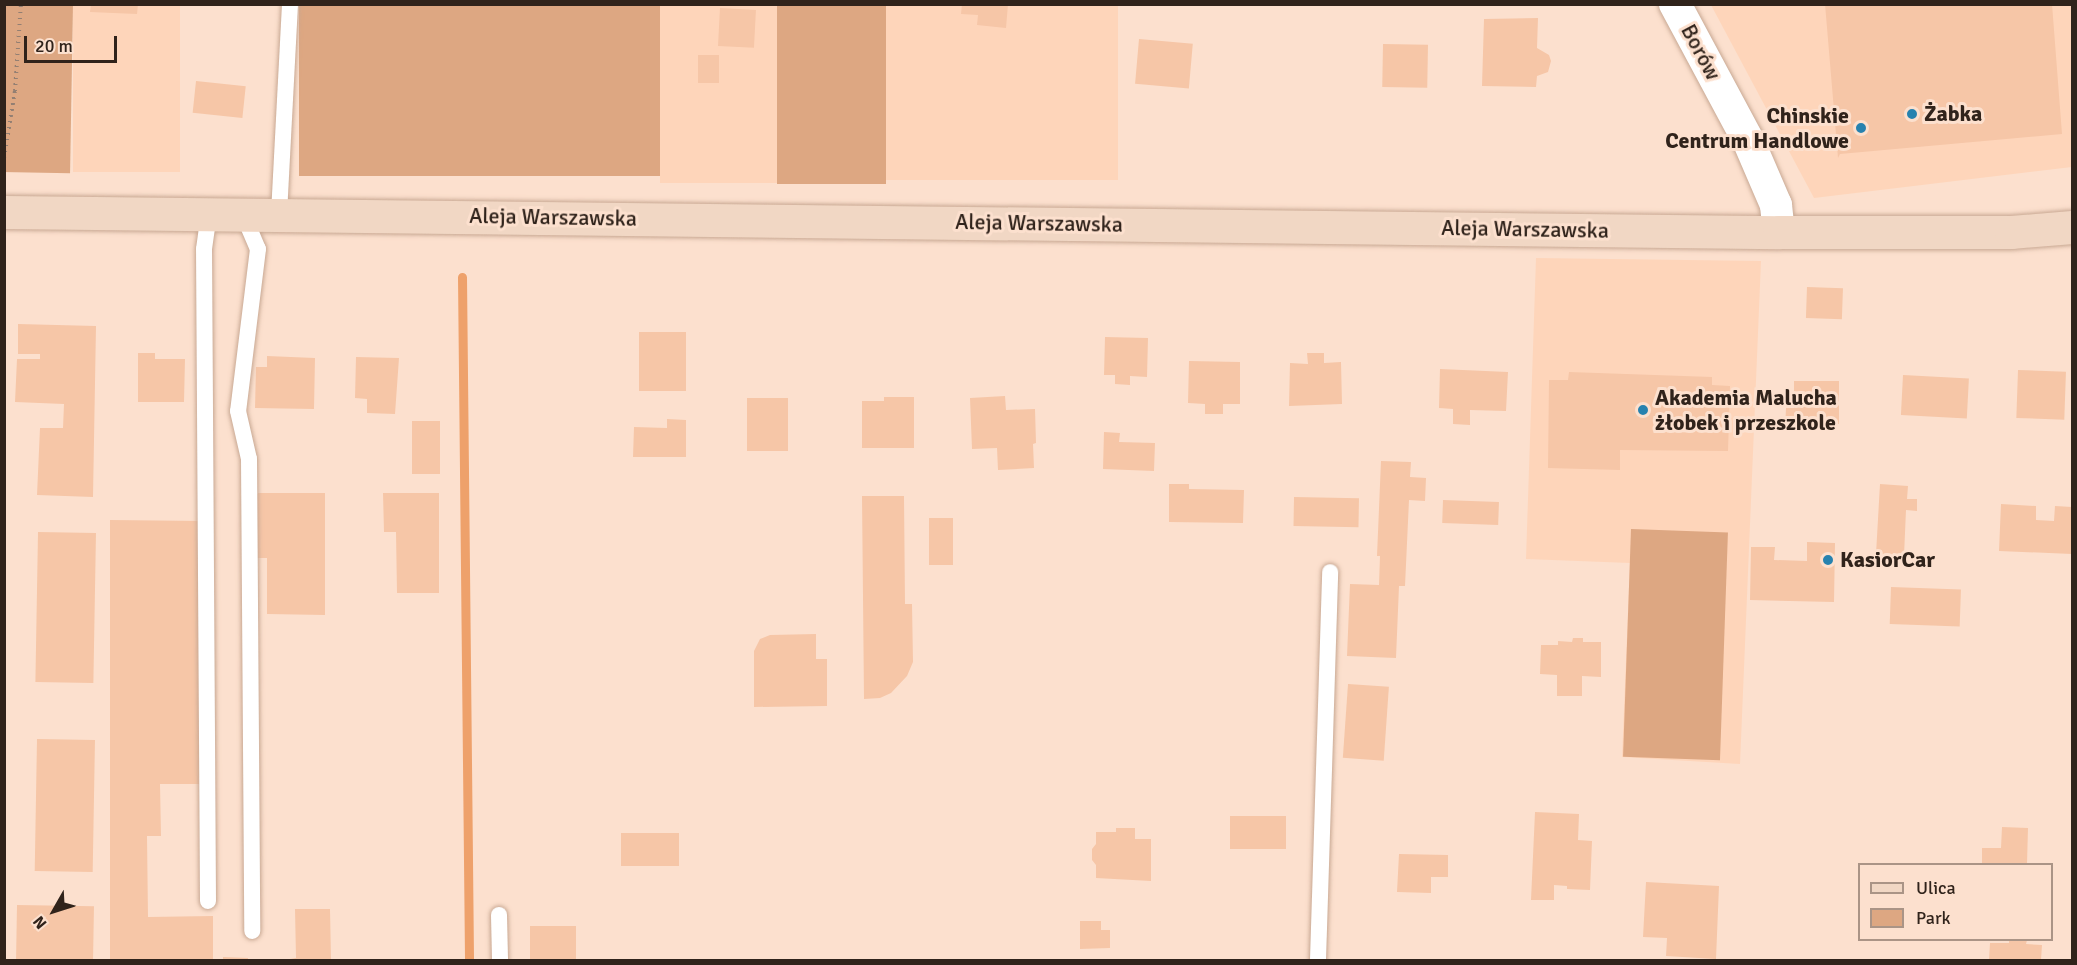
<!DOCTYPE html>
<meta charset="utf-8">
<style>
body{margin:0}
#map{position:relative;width:2077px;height:965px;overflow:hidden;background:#fce0ce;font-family:Signika,sans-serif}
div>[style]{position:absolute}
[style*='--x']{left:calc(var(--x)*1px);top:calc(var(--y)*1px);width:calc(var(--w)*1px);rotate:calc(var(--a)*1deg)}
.built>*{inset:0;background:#fed5ba;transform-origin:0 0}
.green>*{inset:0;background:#dda782;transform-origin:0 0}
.stream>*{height:9px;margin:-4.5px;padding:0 4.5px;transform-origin:4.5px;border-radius:4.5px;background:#eea16b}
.building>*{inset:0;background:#f6c6a7;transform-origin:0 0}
.path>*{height:4px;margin-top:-2px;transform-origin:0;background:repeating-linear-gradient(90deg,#937f72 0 1.5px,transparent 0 6px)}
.roads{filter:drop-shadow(0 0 2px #c8a893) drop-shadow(0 0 2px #c8a893)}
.lane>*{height:16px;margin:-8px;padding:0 8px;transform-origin:8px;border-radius:8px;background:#fff}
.street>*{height:32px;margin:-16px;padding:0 16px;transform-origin:16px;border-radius:16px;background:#fff}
.secondary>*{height:33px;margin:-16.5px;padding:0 16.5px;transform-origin:16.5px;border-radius:16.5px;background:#f1d7c4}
.dots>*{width:16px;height:16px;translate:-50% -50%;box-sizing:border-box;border:3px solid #fce0ce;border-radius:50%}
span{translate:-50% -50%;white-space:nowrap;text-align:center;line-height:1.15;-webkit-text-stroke:6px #fce0ce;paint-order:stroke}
.street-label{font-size:22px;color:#30231b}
.poi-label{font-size:22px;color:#30231b;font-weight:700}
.left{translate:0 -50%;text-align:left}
.right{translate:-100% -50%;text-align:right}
.frame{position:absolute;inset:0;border:6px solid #30231b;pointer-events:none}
.legend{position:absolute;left:1858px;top:863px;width:195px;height:78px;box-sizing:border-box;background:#fce0ce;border:2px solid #aa9486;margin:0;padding:8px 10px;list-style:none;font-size:18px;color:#30231b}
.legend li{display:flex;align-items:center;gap:12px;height:30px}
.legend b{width:30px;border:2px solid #aa9486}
.north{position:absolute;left:24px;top:881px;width:60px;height:60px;-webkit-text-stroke:4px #fce0ce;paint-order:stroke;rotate:231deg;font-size:16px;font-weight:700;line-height:24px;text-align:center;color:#30231b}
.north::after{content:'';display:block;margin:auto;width:21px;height:27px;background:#30231b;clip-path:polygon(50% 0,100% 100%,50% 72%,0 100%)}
.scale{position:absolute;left:24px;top:36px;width:93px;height:27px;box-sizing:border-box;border:3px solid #30231b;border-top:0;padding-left:8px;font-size:18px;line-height:21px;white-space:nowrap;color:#30231b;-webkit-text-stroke:4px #fce0ce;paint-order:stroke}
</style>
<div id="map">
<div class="built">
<div style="left:73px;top:5px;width:107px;height:167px"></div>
<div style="left:660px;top:5px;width:117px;height:178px"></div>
<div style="left:886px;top:5px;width:232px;height:175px"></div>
<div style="clip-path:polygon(1711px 5px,2072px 5px,2072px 167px,1814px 198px)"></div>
<div style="clip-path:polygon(1536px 258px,1761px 261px,1740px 764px,1622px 757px,1630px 563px,1526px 559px)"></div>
</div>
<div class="green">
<div style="left:5px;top:4px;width:68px;height:168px;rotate:1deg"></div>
<div style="left:299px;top:5px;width:361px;height:171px"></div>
<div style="left:777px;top:5px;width:109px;height:179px"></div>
<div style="left:1631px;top:529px;width:97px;height:228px;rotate:2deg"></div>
</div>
<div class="stream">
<div style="--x:462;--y:277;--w:683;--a:89.41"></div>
</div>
<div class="building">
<div style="clip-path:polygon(91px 4px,138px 4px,137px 14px,90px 12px)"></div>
<div style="clip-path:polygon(962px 4px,1008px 4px,1006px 28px,977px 25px,978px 15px,961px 14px)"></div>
<div style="clip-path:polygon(1825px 4px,2052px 4px,2062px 134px,1840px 154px,1838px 158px)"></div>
<div style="left:720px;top:8px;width:36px;height:38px;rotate:3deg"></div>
<div style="clip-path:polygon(1538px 18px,1537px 48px,1549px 55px,1551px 61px,1548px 72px,1537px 76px,1536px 87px,1482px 86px,1484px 19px)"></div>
<div style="left:1139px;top:39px;width:54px;height:45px;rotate:5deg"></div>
<div style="left:1383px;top:44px;width:45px;height:43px;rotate:1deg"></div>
<div style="left:698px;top:55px;width:21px;height:28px"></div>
<div style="left:196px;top:81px;width:50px;height:32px;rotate:6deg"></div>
<div style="left:1807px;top:287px;width:36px;height:31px;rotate:2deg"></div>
<div style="clip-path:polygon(18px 324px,96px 326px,93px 497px,37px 495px,40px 428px,63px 428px,64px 404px,15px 402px,17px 359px,40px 359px,40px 354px,18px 354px)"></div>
<div style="left:686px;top:332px;width:59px;height:47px;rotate:90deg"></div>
<div style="clip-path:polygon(1105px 337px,1148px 338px,1147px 377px,1130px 376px,1130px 385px,1115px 384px,1115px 375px,1104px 375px)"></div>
<div style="clip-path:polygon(138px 353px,155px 353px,155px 359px,185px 359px,184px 402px,138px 402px)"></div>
<div style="clip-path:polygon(1307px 353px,1324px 353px,1324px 363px,1341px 362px,1342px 404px,1289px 406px,1290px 363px,1308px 364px)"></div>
<div style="clip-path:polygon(267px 356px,315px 358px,314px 409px,255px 408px,256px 367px,267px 367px)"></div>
<div style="clip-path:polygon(356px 357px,399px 358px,395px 414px,367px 413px,367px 399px,355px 398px)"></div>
<div style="clip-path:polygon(1189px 361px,1240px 362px,1240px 404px,1223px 404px,1223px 414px,1205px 414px,1205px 404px,1188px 403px)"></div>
<div style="clip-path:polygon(1440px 369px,1508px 372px,1506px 411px,1470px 410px,1470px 425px,1453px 424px,1453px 409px,1439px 408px)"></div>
<div style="left:2018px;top:370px;width:48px;height:48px;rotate:2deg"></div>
<div style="clip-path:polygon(1569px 372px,1712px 377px,1712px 385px,1730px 386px,1728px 451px,1620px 450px,1620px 470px,1548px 468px,1549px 380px,1568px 380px)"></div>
<div style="left:1903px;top:375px;width:66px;height:40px;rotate:3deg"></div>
<div style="clip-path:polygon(1794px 381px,1839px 381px,1839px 424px,1815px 424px,1815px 431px,1785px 430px,1786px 408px,1794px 408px)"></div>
<div style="clip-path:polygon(1005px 396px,1006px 410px,1035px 409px,1036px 443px,1033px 444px,1034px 468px,998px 470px,997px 448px,972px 449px,970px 398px)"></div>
<div style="clip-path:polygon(884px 397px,914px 397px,914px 448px,862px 448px,862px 401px,884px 401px)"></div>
<div style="left:788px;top:398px;width:53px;height:41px;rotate:90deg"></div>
<div style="clip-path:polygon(667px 419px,686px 420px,686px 457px,633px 457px,634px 427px,667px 428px)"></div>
<div style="left:412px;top:421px;width:28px;height:53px"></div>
<div style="clip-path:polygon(1104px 432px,1120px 433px,1119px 442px,1155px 443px,1154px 471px,1103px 469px)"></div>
<div style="clip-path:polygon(1381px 461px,1411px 462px,1410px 477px,1426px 478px,1425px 501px,1409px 500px,1405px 586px,1399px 586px,1396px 658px,1347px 656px,1350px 584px,1379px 585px,1380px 556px,1377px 556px)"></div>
<div style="clip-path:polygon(1169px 484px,1189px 484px,1189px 489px,1244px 490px,1243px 523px,1169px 522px)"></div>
<div style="clip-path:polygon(1880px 484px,1908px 486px,1907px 499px,1917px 499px,1917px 511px,1906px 510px,1904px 556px,1876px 554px)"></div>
<div style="clip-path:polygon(258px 493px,325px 493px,325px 615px,267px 614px,267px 558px,253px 558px,253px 500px)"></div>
<div style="clip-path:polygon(383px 493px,439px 493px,439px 593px,397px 593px,396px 532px,384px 532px)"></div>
<div style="clip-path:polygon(862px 496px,904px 496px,905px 604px,912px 604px,913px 662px,907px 676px,891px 693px,880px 698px,864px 699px)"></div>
<div style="left:1294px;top:497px;width:65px;height:29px;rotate:1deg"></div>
<div style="left:1443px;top:500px;width:56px;height:23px;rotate:2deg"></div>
<div style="clip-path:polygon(2001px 504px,2036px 506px,2036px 520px,2054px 521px,2055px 506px,2072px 507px,2072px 554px,1999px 551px)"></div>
<div style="left:929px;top:518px;width:24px;height:47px"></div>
<div style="clip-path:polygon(110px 520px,202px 521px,201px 784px,160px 784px,161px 836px,147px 836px,148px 917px,213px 916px,213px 960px,110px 960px)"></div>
<div style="left:38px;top:532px;width:58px;height:150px;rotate:1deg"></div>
<div style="clip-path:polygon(1807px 542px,1835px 543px,1834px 602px,1750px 600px,1751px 547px,1775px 547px,1774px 560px,1807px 561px)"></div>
<div style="left:1891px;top:587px;width:70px;height:37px;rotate:2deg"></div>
<div style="clip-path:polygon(816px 634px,816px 659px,827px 659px,827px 706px,754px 707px,754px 651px,760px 639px,770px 635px)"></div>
<div style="clip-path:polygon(1573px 638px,1583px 638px,1583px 642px,1601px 642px,1601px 677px,1582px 676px,1582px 696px,1557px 696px,1557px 675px,1540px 674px,1541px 645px,1558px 645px,1558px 641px,1572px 642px)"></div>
<div style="left:1348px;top:684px;width:41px;height:74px;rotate:4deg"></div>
<div style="left:37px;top:739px;width:58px;height:132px;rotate:1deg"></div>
<div style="clip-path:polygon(1535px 812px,1579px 814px,1578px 840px,1592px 841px,1590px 890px,1567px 889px,1567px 886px,1554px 885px,1554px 900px,1531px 900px)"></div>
<div style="left:1230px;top:816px;width:56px;height:33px"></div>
<div style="clip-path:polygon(2002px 827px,2028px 828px,2027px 864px,1982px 864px,1982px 848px,2001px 848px)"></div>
<div style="clip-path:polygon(1116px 828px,1135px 828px,1135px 839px,1151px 839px,1151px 881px,1096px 878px,1096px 865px,1092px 860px,1092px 849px,1096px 844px,1096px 832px,1116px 832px)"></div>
<div style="left:621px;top:833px;width:58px;height:33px"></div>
<div style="clip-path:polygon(1399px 854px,1448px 855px,1448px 877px,1431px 877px,1431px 893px,1397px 892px)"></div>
<div style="clip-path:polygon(1646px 882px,1719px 886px,1716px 959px,1666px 956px,1667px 938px,1643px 937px)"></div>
<div style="left:17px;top:905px;width:77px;height:55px;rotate:1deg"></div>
<div style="clip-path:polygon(295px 909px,330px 909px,331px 960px,284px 960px,296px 958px)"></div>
<div style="clip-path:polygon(1080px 921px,1101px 921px,1101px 930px,1110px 930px,1110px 948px,1080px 949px)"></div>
<div style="left:576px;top:926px;width:34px;height:46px;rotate:90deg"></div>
<div style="clip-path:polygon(2009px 940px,2027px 940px,2026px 944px,2042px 945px,2041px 960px,1989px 960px,1990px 943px,2009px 943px)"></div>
<div style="clip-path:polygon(223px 957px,248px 958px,248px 960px,223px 960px)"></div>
</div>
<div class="path">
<div style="--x:4;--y:158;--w:68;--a:-80.7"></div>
<div style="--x:15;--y:91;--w:87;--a:-86.1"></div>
</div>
<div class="roads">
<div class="lane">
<div style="--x:243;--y:214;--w:38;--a:67"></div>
<div style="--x:258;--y:249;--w:163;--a:97"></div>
<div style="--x:238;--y:411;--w:49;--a:77.1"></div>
<div style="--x:249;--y:459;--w:472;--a:89.6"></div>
<div style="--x:279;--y:214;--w:210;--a:-87"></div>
<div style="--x:208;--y:901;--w:652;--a:-90.35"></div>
<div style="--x:204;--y:249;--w:36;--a:-82"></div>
<div style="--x:499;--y:915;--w:45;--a:88.7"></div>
<div style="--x:1318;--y:960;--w:388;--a:-88.2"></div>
</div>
<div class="street">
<div style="--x:1675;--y:4;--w:154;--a:61.8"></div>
<div style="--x:1748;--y:140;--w:71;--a:66.7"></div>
<div style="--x:1776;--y:205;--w:27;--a:84"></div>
</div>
<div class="secondary">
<div style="--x:4;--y:212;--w:1775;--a:0.65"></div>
<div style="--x:1779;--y:232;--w:232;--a:0"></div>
<div style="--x:2011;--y:232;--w:61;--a:-4.7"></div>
</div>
</div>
<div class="dots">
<div style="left:1912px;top:114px;background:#2782af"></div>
<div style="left:1861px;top:128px;background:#2782af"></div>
<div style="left:1643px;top:410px;background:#2782af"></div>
<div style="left:1828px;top:560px;background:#2782af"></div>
</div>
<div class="street-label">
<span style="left:1701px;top:52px;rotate:62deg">Borów</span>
<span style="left:553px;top:217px;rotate:1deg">Aleja Warszawska</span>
<span style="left:1039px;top:223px;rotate:1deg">Aleja Warszawska</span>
<span style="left:1525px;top:229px;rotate:1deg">Aleja Warszawska</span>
</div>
<div class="poi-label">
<span class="left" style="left:1924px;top:114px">Żabka</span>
<span class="right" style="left:1849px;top:128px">Chinskie<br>Centrum Handlowe</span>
<span class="left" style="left:1655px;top:410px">Akademia Malucha<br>żłobek i przeszkole</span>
<span class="left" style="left:1840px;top:560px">KasiorCar</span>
</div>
<div class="frame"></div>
<ul class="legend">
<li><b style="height:8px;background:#f1d7c4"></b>Ulica</li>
<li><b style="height:16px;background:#dda782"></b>Park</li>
</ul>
<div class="north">N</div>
<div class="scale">20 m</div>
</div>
